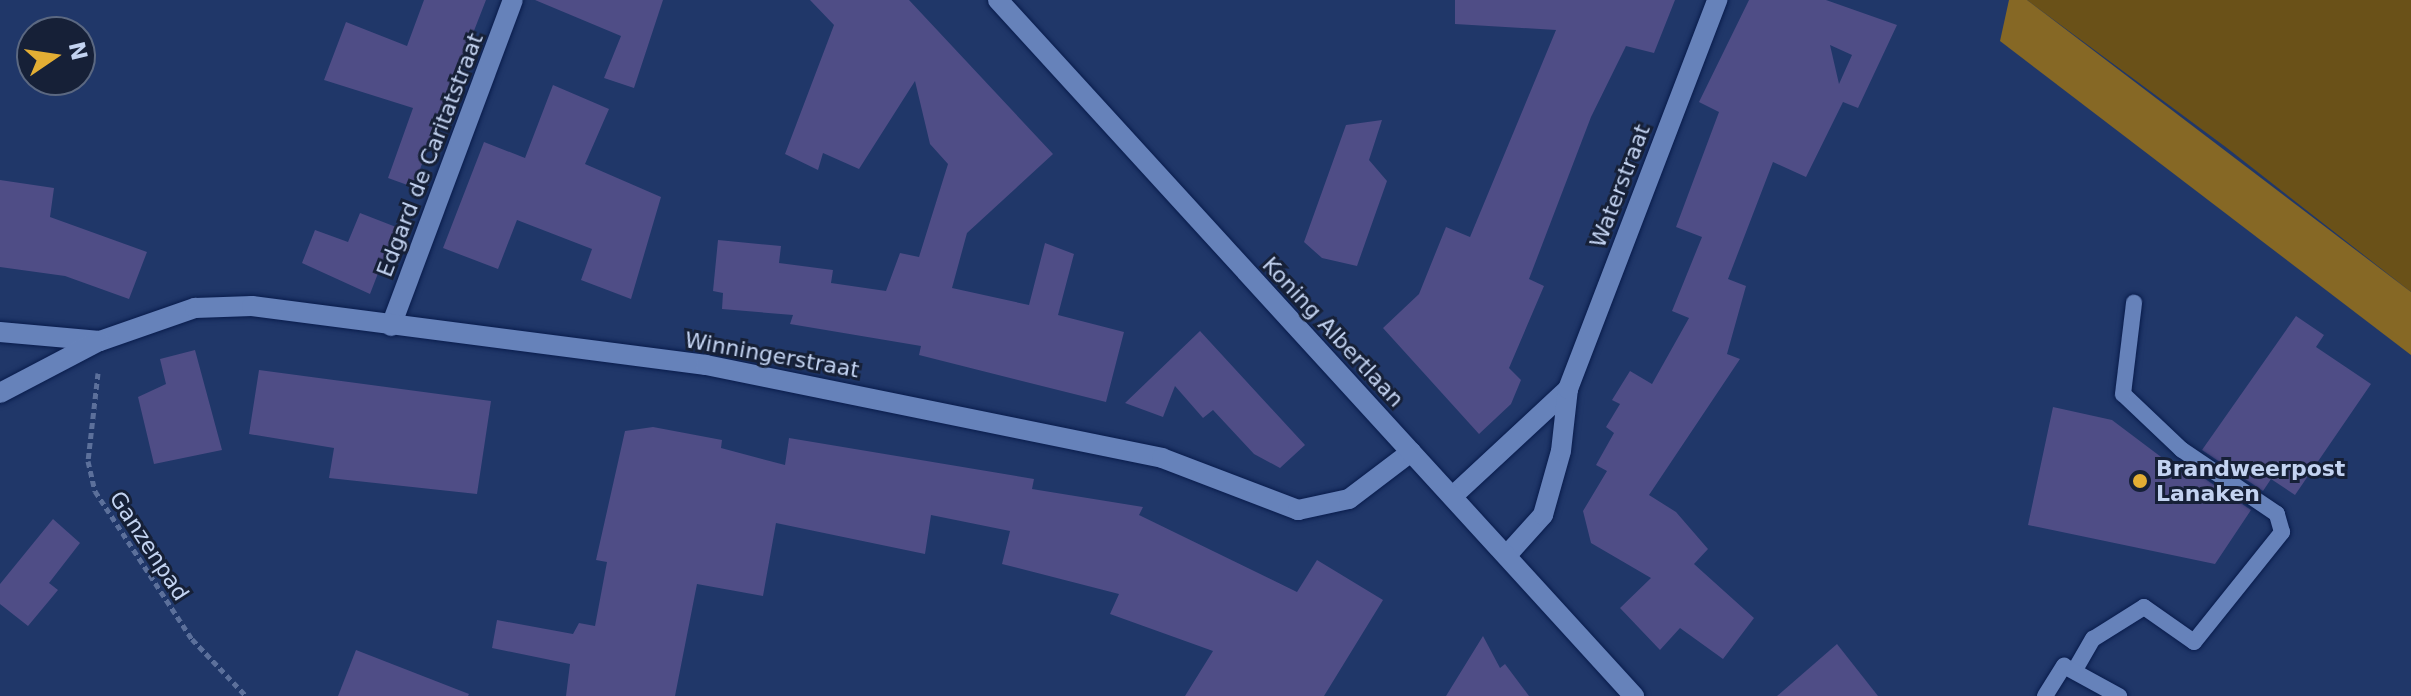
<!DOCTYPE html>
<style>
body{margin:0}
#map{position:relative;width:2411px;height:696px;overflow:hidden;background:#203769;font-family:"DejaVu Sans",sans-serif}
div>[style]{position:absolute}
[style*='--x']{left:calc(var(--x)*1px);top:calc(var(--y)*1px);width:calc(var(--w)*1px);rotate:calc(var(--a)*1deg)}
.green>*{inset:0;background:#6a5118}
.forest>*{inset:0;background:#866825}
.building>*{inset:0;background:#4f4d86}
.path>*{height:5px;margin-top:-2.5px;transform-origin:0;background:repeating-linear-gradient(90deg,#5c709b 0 6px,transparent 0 10px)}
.roads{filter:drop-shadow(0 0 2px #091c4c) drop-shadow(0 0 2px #091c4c)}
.lane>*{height:16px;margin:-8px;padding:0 8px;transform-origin:8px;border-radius:8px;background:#6682ba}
.street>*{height:20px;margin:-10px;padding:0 10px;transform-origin:10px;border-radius:10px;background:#6682ba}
.secondary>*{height:20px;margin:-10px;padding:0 10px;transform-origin:10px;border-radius:10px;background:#6682ba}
.dots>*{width:22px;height:22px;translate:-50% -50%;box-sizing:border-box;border:4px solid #162037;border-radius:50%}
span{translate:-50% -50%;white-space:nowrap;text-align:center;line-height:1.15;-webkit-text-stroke:6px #162037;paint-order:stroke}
.street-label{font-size:22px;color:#c3d3f1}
.poi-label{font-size:22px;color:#c3d3f1;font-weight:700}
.left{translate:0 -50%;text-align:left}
.north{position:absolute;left:16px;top:16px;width:80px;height:80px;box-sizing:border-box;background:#162037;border:2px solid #5b6881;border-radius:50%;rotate:77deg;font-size:22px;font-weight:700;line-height:32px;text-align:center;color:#c3d3f1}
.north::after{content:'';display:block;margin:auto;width:28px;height:36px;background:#e3ae34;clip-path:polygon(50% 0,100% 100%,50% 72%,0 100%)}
</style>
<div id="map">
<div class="green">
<div style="clip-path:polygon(2027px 0,2411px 0,2411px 292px,2227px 148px)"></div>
</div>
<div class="forest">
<div style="clip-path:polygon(2009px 0,2027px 0,2411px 292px,2411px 355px,2000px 41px)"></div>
</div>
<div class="building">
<div style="clip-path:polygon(424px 0,486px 0,413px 187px,388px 178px,413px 108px,324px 80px,346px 22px,407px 46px)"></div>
<div style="clip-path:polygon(535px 0,663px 0,634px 88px,604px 78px,621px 36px)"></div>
<div style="clip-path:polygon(810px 0,909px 0,1053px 154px,967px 233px,952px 288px,1029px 305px,1045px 243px,1074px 254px,1058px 315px,1124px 332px,1106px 402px,919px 355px,921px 346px,790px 324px,793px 315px,722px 309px,723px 293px,713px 291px,718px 240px,781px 246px,779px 263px,833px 270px,831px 283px,886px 291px,900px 253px,919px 257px,948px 164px,930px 144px,915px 81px,859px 169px,823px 153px,818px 170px,785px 154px,834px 25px)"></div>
<div style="clip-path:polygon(1455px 0,1675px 0,1654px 53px,1626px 46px,1591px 117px,1529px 279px,1544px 286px,1509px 368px,1521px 380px,1511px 404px,1479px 434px,1383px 328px,1419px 294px,1446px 227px,1470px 237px,1556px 30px,1455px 24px)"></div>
<div style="clip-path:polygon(evenodd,1749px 0,1826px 0,1897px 25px,1858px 108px,1843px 102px,1806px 177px,1773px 162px,1728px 279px,1746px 286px,1727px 354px,1740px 359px,1649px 495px,1676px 512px,1708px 549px,1694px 564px,1754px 618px,1723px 659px,1680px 628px,1660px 650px,1620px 608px,1651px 578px,1591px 543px,1583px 511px,1607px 471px,1596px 465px,1614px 433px,1606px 427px,1620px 404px,1612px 400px,1630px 371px,1652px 384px,1689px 318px,1672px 311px,1702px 237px,1676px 227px,1719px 112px,1699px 102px,1749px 0,1830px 45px,1852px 55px,1839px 84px,1830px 45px)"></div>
<div style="clip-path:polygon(553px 85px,609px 109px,585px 164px,661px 197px,631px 299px,581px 280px,592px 249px,517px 220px,498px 269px,443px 248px,484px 142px,525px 158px)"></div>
<div style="clip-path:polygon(1382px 120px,1369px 160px,1387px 181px,1357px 266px,1322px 258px,1304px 242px,1346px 125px)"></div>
<div style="clip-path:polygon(0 180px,54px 188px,50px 217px,147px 252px,129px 299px,65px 276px,0 267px)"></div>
<div style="clip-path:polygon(360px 213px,396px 227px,370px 294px,302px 263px,315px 230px,348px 242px)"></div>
<div style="clip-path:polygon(2296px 316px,2324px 335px,2316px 347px,2371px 384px,2295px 495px,2271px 479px,2263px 491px,2202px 450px)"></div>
<div style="clip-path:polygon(1200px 331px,1305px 445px,1280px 468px,1254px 454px,1213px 410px,1203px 418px,1175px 386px,1163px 417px,1125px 403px)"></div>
<div style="clip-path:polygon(195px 350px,222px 450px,154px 464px,138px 397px,166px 384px,160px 359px)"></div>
<div style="clip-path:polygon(259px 370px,491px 401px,477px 494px,329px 478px,334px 448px,249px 434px)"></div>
<div style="clip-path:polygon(2053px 407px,2112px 420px,2185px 475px,2189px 468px,2251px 510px,2215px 564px,2028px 525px)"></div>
<div style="clip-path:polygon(653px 427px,722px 440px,721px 448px,785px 465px,789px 438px,1034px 479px,1032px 489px,1143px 507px,1139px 515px,1297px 592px,1317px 560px,1383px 600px,1324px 696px,1185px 696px,1213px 651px,1110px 614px,1119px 594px,1002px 564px,1010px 531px,931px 515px,925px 554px,776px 523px,763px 596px,697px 584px,675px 696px,566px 696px,570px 664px,492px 648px,497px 620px,573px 634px,579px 623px,595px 626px,607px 562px,596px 560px,625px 431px)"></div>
<div style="clip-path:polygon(53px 519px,80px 543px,49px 583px,58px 590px,28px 626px,0 604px,0 584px)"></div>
<div style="clip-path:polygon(1483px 636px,1500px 668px,1505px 664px,1529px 696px,1446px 696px)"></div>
<div style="clip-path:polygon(1837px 644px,1878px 696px,1777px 696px)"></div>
<div style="clip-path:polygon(356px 650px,469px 694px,468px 696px,338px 696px)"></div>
</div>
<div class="path">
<div style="--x:98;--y:373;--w:89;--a:96.5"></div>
<div style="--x:88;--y:461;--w:31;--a:77"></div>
<div style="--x:95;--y:491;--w:177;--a:56.8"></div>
<div style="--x:192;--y:639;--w:79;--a:46.5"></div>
</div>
<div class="roads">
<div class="lane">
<div style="--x:2076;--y:668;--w:34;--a:-60"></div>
<div style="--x:2093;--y:639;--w:60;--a:-32.1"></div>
<div style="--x:2144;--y:607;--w:61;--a:35"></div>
<div style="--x:2194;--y:642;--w:141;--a:-51.3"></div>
<div style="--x:2282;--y:532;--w:19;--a:-106"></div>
<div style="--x:2277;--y:514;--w:115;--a:-146"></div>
<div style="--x:2182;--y:450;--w:81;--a:-136.5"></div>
<div style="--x:2123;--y:394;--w:92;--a:-83.1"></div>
<div style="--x:2045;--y:696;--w:36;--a:-58"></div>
<div style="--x:2064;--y:666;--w:63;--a:28.6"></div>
</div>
<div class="street">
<div style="--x:391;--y:326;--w:348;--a:-69.5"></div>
<div style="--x:0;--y:332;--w:100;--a:5.1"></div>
<div style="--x:100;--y:341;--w:101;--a:-19.2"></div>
<div style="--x:195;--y:308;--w:57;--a:-2"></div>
<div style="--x:252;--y:306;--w:458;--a:7.4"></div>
<div style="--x:706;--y:365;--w:465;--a:11.5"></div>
<div style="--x:1162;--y:458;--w:146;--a:20.9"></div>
<div style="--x:1298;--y:510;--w:52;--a:-12.2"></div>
<div style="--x:1349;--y:499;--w:78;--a:-37.2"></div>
<div style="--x:0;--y:393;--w:112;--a:-27.7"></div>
<div style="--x:1454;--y:495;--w:156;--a:-42.9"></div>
<div style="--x:1507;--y:555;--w:54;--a:-48"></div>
<div style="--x:1543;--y:515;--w:66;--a:-74.3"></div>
<div style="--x:1561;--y:451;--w:62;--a:-83.6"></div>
<div style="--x:1568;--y:389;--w:417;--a:-69"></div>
</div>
<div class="secondary">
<div style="--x:998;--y:0;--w:943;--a:47.58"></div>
</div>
</div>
<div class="dots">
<div style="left:2140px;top:481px;background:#e3ae34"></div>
</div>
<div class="street-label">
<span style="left:430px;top:155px;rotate:-69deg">Edgard de Caritatstraat</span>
<span style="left:1620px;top:186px;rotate:-69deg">Waterstraat</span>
<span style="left:1333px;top:332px;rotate:47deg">Koning Albertlaan</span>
<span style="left:772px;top:355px;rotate:10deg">Winningerstraat</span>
<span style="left:149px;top:546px;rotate:57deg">Ganzenpad</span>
</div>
<div class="poi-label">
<span class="left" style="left:2156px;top:481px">Brandweerpost<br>Lanaken</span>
</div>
<div class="north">N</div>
</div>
